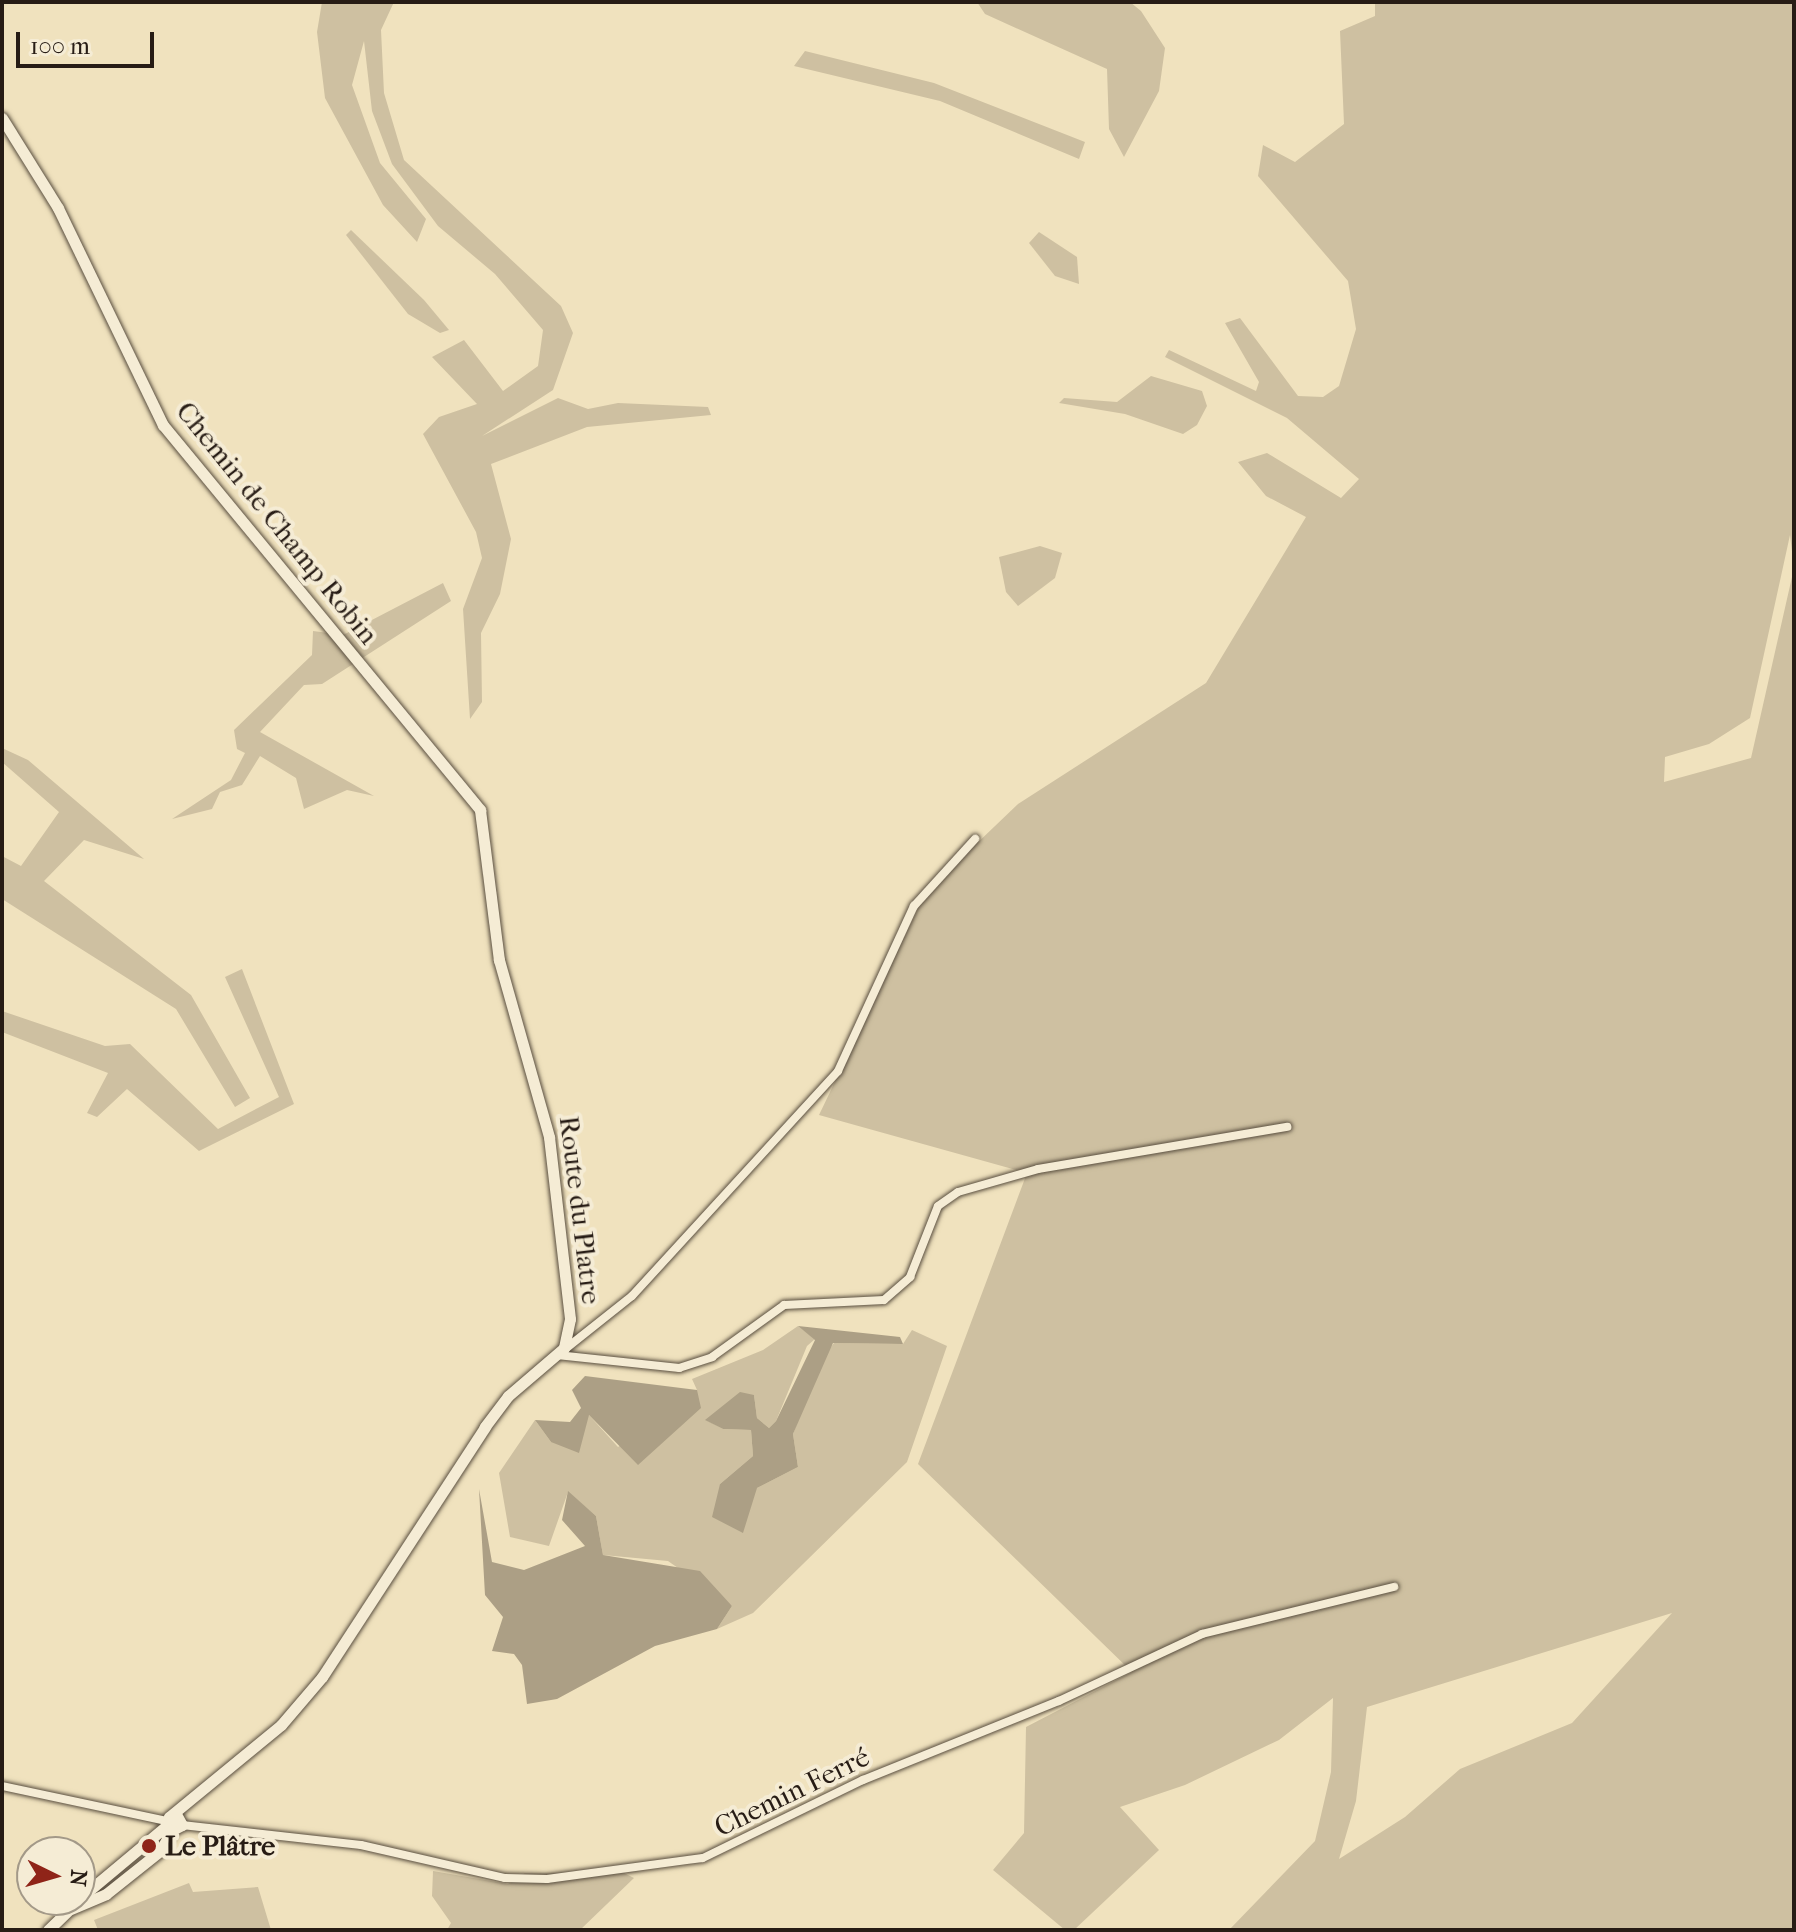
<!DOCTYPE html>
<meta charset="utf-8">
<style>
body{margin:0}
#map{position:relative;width:1796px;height:1932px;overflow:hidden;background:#f0e2be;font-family:"IM FELL French Canon",serif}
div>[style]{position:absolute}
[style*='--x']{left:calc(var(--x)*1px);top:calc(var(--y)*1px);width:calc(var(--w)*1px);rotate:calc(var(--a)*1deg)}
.green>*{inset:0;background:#cec0a1}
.water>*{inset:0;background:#ac9f85}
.roads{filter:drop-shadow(0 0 2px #594e3f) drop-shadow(0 0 2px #594e3f)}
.street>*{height:8px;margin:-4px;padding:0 4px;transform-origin:4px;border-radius:4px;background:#f5ecd5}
.secondary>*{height:11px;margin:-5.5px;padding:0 5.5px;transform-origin:5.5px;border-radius:5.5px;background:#f5ecd5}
.dots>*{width:22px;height:22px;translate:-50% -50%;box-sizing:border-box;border:4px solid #f5ecd5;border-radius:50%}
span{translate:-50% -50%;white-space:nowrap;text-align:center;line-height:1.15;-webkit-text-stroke:8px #f5ecd5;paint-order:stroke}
.street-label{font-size:28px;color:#271c15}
.poi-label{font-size:28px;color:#271c15;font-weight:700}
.left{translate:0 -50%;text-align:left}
.frame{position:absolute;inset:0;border:4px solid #271c15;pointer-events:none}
.north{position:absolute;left:16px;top:1836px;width:80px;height:80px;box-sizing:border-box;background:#f5ecd5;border:2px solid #a39988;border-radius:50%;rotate:95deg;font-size:22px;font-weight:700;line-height:32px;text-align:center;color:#271c15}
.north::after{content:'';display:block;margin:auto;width:28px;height:36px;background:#8f2418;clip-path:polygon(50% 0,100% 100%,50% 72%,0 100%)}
.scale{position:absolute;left:16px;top:32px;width:138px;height:36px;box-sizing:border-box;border:4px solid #271c15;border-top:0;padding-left:10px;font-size:24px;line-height:28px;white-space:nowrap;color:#271c15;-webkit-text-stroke:6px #f5ecd5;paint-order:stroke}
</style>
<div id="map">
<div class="green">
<div style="clip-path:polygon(322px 2px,394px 2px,381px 30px,384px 93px,404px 160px,561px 306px,573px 333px,553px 390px,482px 436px,558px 398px,588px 409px,618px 403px,708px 407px,711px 415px,587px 427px,491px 464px,511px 539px,500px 594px,481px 633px,482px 702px,470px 719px,463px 609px,482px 558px,476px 532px,423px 434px,439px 417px,477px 404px,432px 357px,464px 340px,503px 391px,538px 366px,543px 330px,495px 274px,438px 226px,392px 164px,372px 111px,364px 41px,352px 85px,380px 163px,426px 219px,417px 242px,383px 205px,325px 98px,317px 32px)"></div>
<div style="clip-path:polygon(977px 2px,1130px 2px,1141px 11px,1165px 48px,1159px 91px,1124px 157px,1109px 129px,1107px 69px,985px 14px)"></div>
<div style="clip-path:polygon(evenodd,1375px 2px,1794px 2px,1794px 568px,1790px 535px,1750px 718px,1709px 744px,1665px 757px,1664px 782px,1751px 758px,1794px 568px,1794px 1930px,1229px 1930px,1315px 1841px,1331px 1772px,1333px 1698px,1279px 1740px,1185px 1785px,1120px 1807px,1159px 1850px,1074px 1930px,1065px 1930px,993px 1870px,1024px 1833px,1026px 1727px,1132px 1672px,918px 1464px,1027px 1173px,819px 1115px,926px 892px,1018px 804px,1206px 683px,1306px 517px,1266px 496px,1238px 462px,1267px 453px,1341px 498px,1359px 479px,1287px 418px,1165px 357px,1169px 350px,1256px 391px,1259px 382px,1225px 323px,1240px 318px,1298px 396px,1323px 397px,1339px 386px,1356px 329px,1348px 281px,1258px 176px,1263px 145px,1295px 162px,1344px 124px,1340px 31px,1375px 16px,1375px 2px,1672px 1613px,1572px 1723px,1460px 1769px,1405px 1817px,1339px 1859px,1356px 1801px,1367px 1707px,1672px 1613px)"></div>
<div style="clip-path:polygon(805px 51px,934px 83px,1085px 142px,1079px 159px,940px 101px,794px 66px)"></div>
<div style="clip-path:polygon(351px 230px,424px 300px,449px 330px,440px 333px,408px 314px,346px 235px)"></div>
<div style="clip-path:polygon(1039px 232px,1077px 257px,1079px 284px,1055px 276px,1029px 243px)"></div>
<div style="clip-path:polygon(1151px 376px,1202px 391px,1207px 406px,1197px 425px,1183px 434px,1125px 414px,1059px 403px,1064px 398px,1117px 402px)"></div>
<div style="clip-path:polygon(1040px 546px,1062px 553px,1055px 578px,1018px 606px,1006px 592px,999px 557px)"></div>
<div style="clip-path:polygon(443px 583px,451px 601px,322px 684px,304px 685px,260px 732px,374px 796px,347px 790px,304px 809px,296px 778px,260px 756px,242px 785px,220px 792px,212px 809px,172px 819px,231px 780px,245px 753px,237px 749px,234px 730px,312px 655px,313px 631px,343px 635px)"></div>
<div style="clip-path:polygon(2px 748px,28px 760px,144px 859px,84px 840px,44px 881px,191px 995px,250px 1098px,235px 1107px,176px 1009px,2px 899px,2px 856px,21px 866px,59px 812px,2px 762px)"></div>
<div style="clip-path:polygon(242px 969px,294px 1104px,199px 1151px,127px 1089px,97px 1117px,87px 1113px,108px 1073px,2px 1032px,2px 1011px,105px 1046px,130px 1044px,218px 1129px,279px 1097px,225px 977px)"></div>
<div style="clip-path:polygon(798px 1326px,815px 1339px,807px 1346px,776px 1421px,769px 1428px,757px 1418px,754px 1395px,706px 1420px,723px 1429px,751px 1430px,753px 1456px,720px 1484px,757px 1488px,798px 1467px,793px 1434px,821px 1359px,834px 1343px,903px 1344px,912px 1330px,947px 1346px,907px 1462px,753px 1613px,717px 1629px,732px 1606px,668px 1561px,603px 1555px,596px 1516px,568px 1492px,549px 1546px,510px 1537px,499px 1473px,535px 1420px,551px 1442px,589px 1415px,618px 1447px,697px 1390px,692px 1379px,763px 1350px)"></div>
<div style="clip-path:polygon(433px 1871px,508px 1884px,525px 1873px,622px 1872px,634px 1878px,580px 1930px,447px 1930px,451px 1923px,432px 1896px)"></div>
<div style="clip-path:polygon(189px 1883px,193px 1892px,258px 1887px,271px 1930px,98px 1930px,94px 1920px)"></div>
</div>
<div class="water">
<div style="clip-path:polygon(798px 1326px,900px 1337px,903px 1344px,833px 1343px,793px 1434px,798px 1467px,757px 1488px,743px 1533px,712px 1517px,720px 1484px,753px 1456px,751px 1430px,723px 1429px,705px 1420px,740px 1392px,754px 1395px,757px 1418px,769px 1428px,776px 1421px,815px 1340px)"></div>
<div style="clip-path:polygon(585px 1376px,697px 1390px,701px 1408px,638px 1465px,589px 1415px,579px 1453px,551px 1442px,535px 1420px,570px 1422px,581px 1408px,572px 1390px)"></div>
<div style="clip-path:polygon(479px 1489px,492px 1562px,524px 1570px,585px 1546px,562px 1520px,568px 1491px,596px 1516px,603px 1555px,700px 1571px,732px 1606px,717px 1629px,655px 1646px,557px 1699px,527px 1704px,522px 1665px,514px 1654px,492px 1651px,503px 1617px,485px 1595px)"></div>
</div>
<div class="roads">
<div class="street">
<div style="--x:564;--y:1350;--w:87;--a:-38.5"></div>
<div style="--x:632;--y:1296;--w:305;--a:-47.5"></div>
<div style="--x:838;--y:1071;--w:182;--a:-65.3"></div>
<div style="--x:914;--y:906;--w:91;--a:-47.7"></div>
<div style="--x:557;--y:1355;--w:123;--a:6.1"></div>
<div style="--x:679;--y:1368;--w:35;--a:-18"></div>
<div style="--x:712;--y:1357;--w:89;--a:-35.8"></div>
<div style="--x:784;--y:1305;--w:100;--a:-2.9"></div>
<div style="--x:884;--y:1300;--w:35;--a:-41"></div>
<div style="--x:910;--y:1277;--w:76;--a:-68.5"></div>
<div style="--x:938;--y:1206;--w:24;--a:-35"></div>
<div style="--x:958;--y:1192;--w:83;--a:-16"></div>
<div style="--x:1038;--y:1169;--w:253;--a:-9.6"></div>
<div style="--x:2;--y:1786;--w:168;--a:12"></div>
<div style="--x:182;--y:1825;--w:180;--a:6.4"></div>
<div style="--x:361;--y:1845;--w:148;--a:12.9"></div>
<div style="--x:505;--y:1878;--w:42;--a:1.4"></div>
<div style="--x:547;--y:1879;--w:157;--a:-7.7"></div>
<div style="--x:703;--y:1858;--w:178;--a:-26"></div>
<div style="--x:863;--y:1780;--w:211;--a:-22"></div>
<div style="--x:1059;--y:1701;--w:158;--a:-25.1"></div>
<div style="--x:1202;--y:1634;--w:198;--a:-13.8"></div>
</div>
<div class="secondary">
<div style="--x:2;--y:118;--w:106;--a:58.1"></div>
<div style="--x:58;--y:208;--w:241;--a:64.2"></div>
<div style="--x:163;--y:425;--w:499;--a:50.5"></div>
<div style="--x:480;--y:810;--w:151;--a:82.8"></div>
<div style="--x:499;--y:960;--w:184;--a:74.2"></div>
<div style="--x:549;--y:1137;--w:183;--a:83.4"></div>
<div style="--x:570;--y:1319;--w:30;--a:102"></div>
<div style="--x:564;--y:1348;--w:74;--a:139.4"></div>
<div style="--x:508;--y:1396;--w:39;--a:127"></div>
<div style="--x:485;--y:1427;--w:298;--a:123.1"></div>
<div style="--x:322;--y:1677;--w:63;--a:130.5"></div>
<div style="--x:281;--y:1725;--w:145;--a:140.6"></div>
<div style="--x:169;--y:1817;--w:13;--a:77"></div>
<div style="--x:172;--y:1830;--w:11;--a:-27"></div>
<div style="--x:182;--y:1825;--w:10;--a:-119"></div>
<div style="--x:80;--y:1898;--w:112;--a:-39.9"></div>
<div style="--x:71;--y:1909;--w:38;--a:-23"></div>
<div style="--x:106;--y:1894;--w:69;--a:-38.5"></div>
<div style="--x:160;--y:1851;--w:24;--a:-60"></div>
<div style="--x:48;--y:1930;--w:37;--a:-44"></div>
</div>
</div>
<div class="dots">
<div style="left:149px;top:1846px;background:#8f2418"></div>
</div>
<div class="street-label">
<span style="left:277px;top:523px;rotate:51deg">Chemin de Champ Robin</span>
<span style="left:580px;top:1210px;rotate:83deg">Route du Platre</span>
<span style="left:792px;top:1792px;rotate:-26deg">Chemin Ferré</span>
</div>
<div class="poi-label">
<span class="left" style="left:165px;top:1846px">Le Plâtre</span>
</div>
<div class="frame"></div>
<div class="north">N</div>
<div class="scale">100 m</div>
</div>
